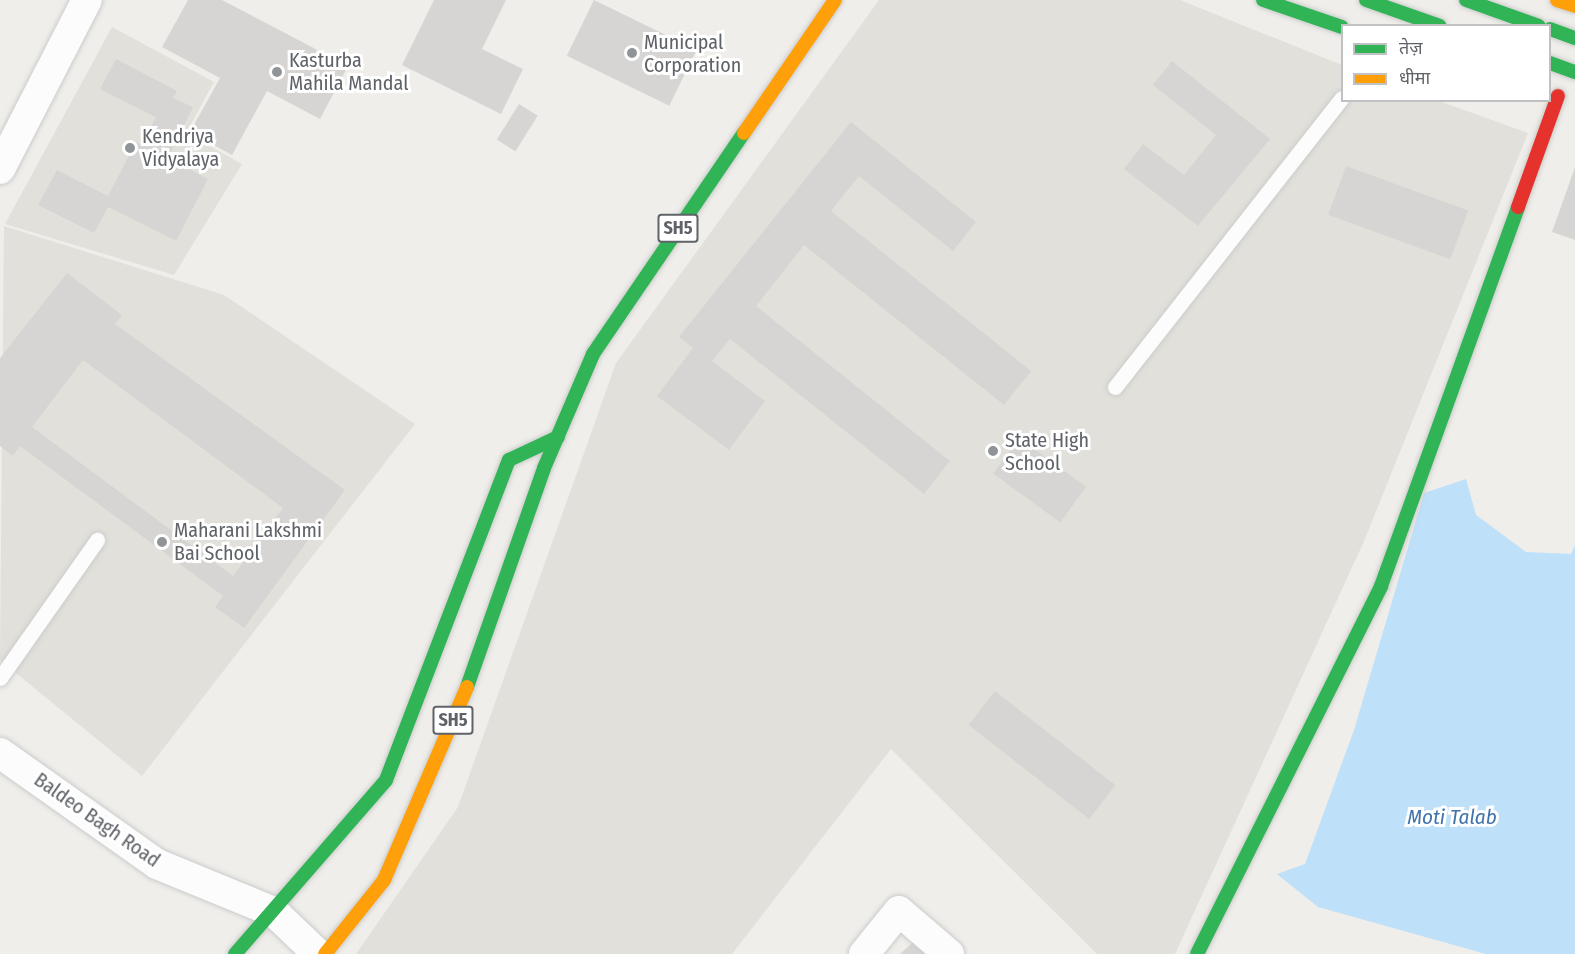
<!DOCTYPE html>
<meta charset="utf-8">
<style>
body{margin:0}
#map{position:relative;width:1575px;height:954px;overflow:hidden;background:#efeeea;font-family:"Fira Sans Condensed","Noto Sans Devanagari",sans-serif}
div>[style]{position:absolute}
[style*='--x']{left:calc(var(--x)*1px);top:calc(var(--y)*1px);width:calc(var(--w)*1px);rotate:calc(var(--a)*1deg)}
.education>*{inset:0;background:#e2e0da}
.water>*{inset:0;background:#bfe0f9}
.building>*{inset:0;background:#d6d5d3;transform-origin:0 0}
.roads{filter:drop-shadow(0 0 2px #cbcccc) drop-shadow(0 0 2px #cbcccc)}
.lane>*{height:15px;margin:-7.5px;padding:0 7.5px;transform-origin:7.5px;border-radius:7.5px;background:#fdfcfc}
.street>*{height:30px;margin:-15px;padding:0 15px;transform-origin:15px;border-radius:15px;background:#fdfcfc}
.fast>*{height:14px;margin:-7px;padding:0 7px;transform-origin:7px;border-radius:7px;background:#30b455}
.slow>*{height:14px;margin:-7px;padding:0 7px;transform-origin:7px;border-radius:7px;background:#ff9f0a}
.jam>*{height:14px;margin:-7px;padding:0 7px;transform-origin:7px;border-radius:7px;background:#e5322d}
.dots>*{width:16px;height:16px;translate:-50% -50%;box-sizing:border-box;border:3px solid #fff;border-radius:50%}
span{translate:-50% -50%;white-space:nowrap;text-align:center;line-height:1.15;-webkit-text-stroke:6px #fff;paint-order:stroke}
.shield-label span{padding:2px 4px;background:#fff;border:2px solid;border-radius:4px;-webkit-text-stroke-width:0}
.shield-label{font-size:18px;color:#5f6368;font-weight:700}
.poi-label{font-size:20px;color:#5f6368}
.left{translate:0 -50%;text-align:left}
.street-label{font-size:20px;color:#5f6368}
.water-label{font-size:21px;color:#4174aa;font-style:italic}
.legend{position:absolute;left:1341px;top:24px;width:210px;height:78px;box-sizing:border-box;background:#fff;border:2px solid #bfc1c3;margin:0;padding:8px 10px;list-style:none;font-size:18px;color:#5f6368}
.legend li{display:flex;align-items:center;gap:12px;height:30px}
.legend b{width:30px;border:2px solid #bfc1c3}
</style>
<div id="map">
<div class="education">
<div style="clip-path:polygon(879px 0,1180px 0,1342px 65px,1342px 100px,1439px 101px,1528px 133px,1365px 539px,1175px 954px,1097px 954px,891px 749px,732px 954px,356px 954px,458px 807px,616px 363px)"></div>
<div style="clip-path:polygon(112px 27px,214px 82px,186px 133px,242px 164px,174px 275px,5px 224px)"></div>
<div style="clip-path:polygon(4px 226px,224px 295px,415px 424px,142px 776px,0 660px)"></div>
</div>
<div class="water">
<div style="clip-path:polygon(1466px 479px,1476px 515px,1526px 552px,1571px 554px,1575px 545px,1575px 954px,1486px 954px,1318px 907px,1277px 874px,1305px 864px,1354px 730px,1424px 493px)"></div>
</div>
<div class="building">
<div style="clip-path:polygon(188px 0,222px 0,348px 66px,320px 119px,267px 91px,232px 155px,190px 132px,220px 78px,162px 47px)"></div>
<div style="clip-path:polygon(434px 0,506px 0,482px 49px,523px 69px,501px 114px,402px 65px)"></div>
<div style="left:594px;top:0;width:114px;height:62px;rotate:26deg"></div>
<div style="clip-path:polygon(116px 59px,177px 91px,173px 98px,193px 107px,168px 158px,208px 179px,176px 241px,108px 207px,94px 233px,38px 205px,57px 170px,108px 196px,136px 142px,142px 145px,156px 117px,100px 89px)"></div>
<div style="clip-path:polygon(1172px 61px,1270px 139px,1198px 226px,1124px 169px,1143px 144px,1184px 175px,1216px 135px,1153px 85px)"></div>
<div style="left:519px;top:104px;width:22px;height:42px;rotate:32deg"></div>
<div style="clip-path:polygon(851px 122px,976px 222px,953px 251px,859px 176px,831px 211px,1031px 371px,1004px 405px,804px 245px,756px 306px,950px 461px,924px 494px,730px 339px,712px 361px,765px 401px,729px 450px,657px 396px,693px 348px,679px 337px)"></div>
<div style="left:1346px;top:166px;width:130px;height:52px;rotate:20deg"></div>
<div style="clip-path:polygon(1575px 167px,1575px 240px,1552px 232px)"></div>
<div style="clip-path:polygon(evenodd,67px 273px,122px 315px,115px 324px,345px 490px,244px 628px,215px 607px,223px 596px,20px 446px,13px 456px,0 446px,0 358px,67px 273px,83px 360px,283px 508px,233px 576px,32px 427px,83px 360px)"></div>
<div style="left:1019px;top:438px;width:83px;height:44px;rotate:36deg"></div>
<div style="left:995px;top:691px;width:153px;height:43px;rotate:38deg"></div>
<div style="clip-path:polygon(919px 937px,935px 954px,900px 954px)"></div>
</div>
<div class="roads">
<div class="lane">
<div style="--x:1115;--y:387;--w:367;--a:-51.9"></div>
<div style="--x:0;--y:678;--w:169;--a:-54.9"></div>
</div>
<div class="street">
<div style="--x:0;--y:169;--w:190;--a:-62.8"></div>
<div style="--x:0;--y:753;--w:192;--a:35.3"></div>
<div style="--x:157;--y:864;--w:126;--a:22.3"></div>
<div style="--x:274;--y:912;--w:61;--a:43.7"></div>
<div style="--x:864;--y:954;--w:55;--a:-50.9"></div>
<div style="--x:899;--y:911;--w:66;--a:40.7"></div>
</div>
<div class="fast">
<div style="--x:1263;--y:0;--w:83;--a:18.9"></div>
<div style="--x:1366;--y:0;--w:78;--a:19.4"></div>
<div style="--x:1466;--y:0;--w:77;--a:19.6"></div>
<div style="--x:1550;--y:29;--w:27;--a:20"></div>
<div style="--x:1550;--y:63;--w:27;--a:20"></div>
<div style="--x:467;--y:687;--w:232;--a:-70.6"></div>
<div style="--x:544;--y:468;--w:124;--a:-66.7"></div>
<div style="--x:593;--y:354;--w:268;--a:-55.7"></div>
<div style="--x:235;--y:954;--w:230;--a:-49"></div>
<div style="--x:386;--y:780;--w:343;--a:-69"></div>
<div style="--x:509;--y:460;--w:54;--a:-25.1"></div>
<div style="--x:1197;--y:954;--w:411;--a:-63.4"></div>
<div style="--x:1381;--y:586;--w:403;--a:-70.1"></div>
</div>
<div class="slow">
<div style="--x:1557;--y:0;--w:19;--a:18"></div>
<div style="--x:744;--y:133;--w:161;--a:-55.6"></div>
<div style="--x:325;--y:954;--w:95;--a:-51.4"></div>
<div style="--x:384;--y:880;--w:210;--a:-66.7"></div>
</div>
<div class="jam">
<div style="--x:1518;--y:207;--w:118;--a:-70.2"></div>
</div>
</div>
<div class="dots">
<div style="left:632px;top:53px;background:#919496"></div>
<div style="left:277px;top:72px;background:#919496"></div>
<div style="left:130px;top:148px;background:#919496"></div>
<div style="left:993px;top:451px;background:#919496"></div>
<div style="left:162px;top:542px;background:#919496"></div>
</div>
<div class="shield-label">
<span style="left:678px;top:228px">SH5</span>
<span style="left:453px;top:720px">SH5</span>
</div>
<div class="poi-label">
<span class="left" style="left:644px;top:54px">Municipal<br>Corporation</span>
<span class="left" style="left:289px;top:72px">Kasturba<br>Mahila Mandal</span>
<span class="left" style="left:142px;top:148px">Kendriya<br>Vidyalaya</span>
<span class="left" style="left:1005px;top:452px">State High<br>School</span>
<span class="left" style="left:174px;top:542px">Maharani Lakshmi<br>Bai School</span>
</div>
<div class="street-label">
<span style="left:97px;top:820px;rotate:35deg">Baldeo Bagh Road</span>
</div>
<div class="water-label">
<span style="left:1452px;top:817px">Moti Talab</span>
</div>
<ul class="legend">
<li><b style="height:8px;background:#30b455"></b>तेज़</li>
<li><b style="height:8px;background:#ff9f0a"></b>धीमा</li>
</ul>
</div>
